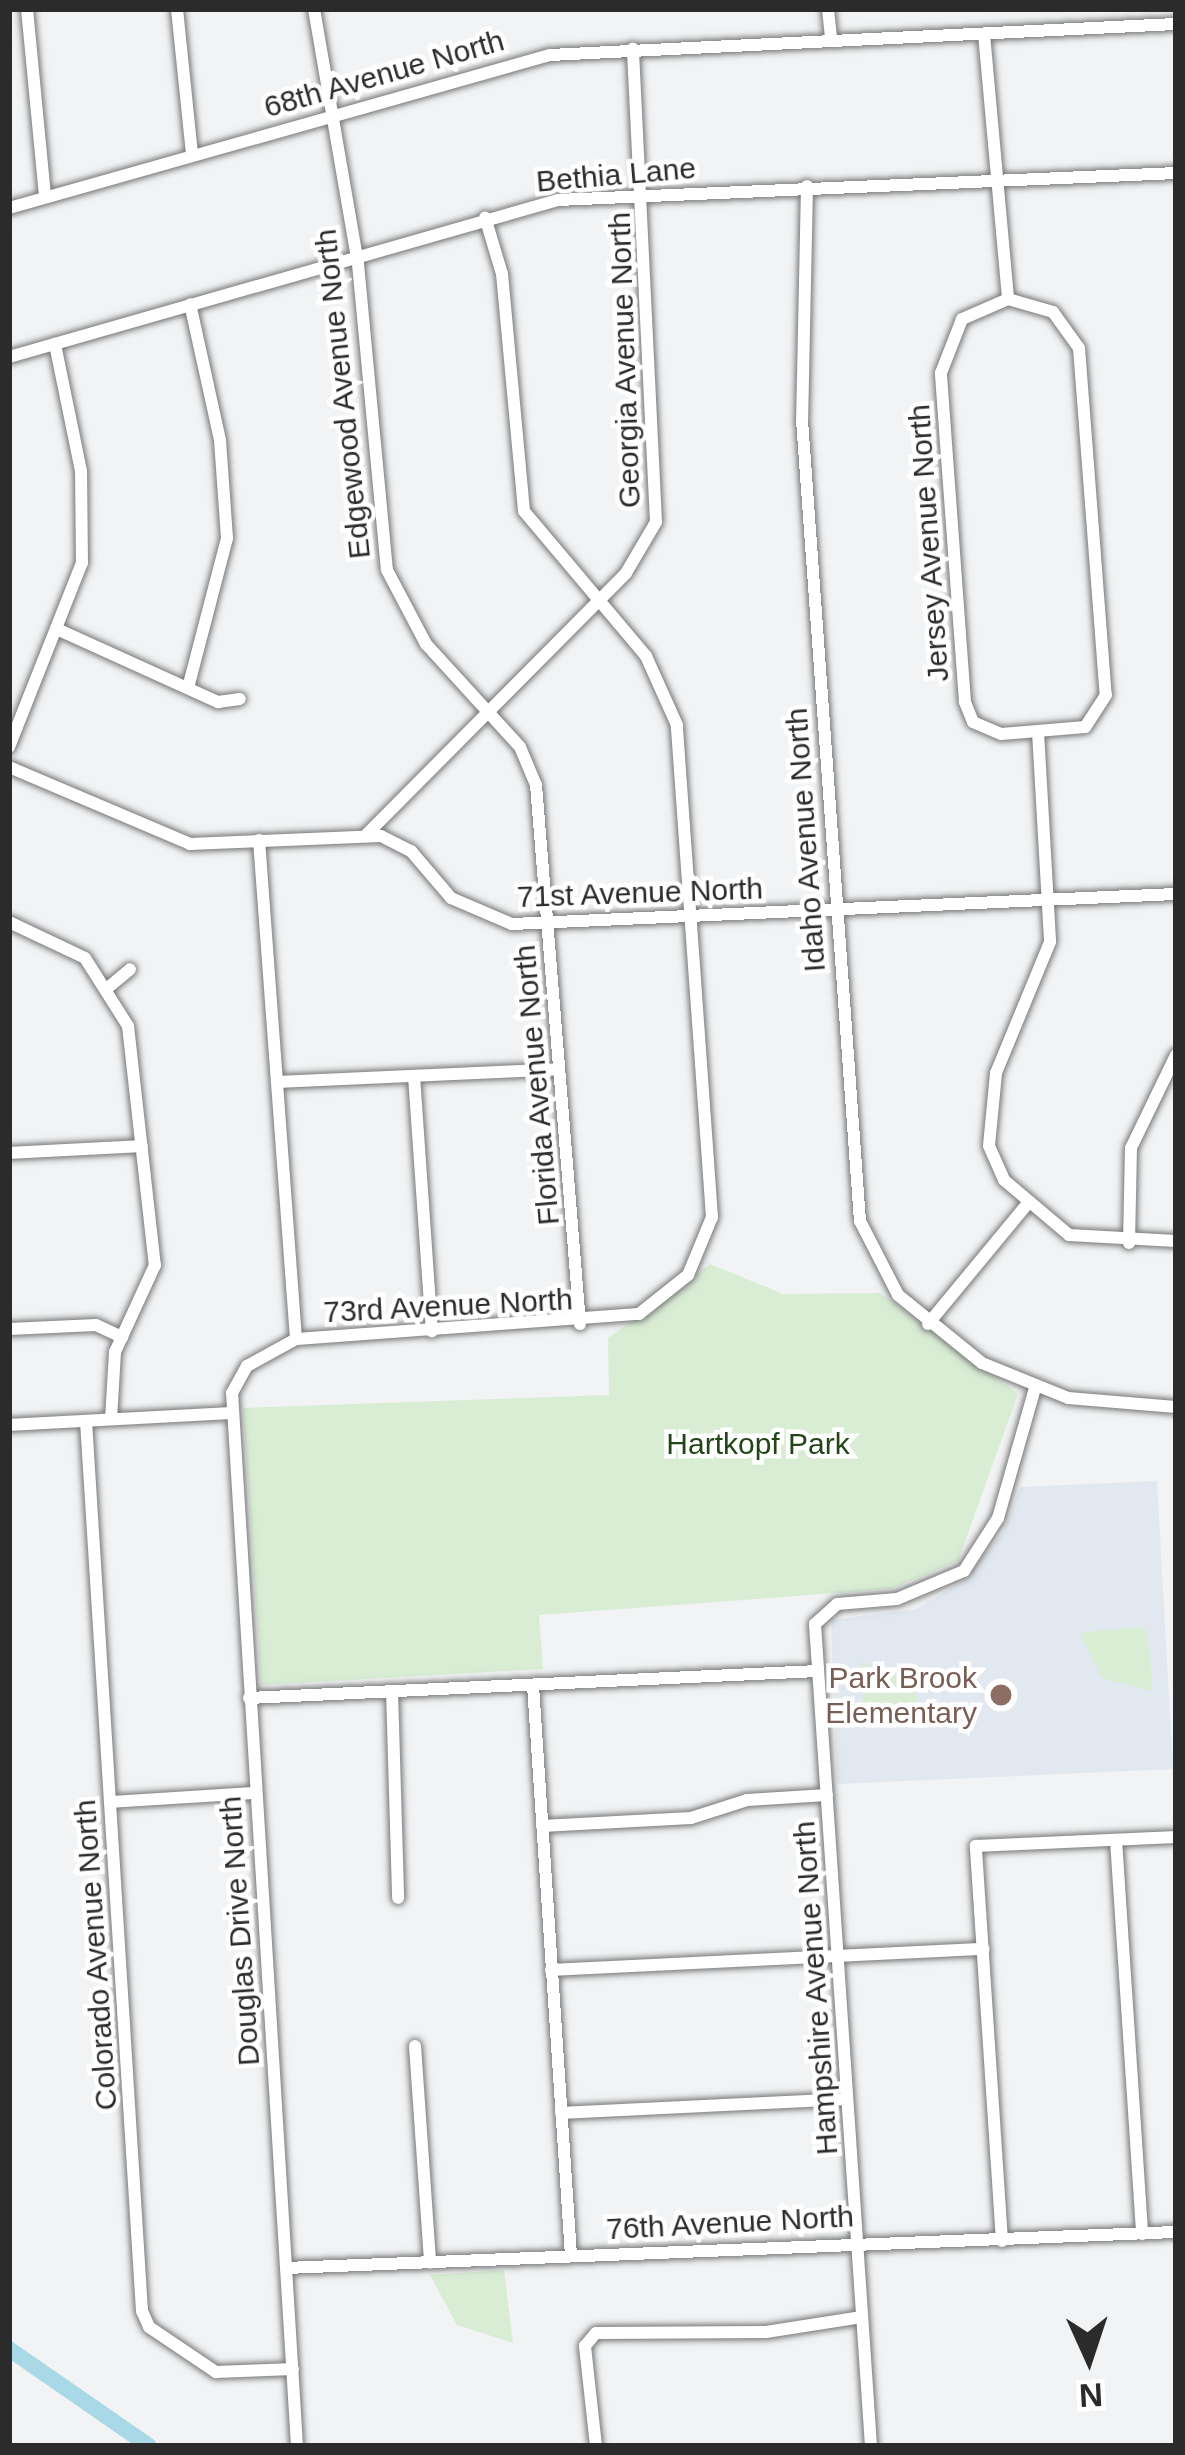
<!DOCTYPE html>
<style>
body{margin:0}
#map{position:relative;width:1185px;height:2455px;overflow:hidden;background:#f2f3f4;font-family:Helvetica,sans-serif}
div>[style]{position:absolute}
[style*='--x']{left:calc(var(--x)*1px);top:calc(var(--y)*1px);width:calc(var(--w)*1px);rotate:calc(var(--a)*1deg)}
.built>*{inset:0;background:#e1e8ef}
.green>*{inset:0;background:#d9edd4}
.river>*{height:16px;margin:-8px;padding:0 8px;transform-origin:8px;border-radius:8px;background:#a9d9e6}
.roads{filter:drop-shadow(0 0 3px #777879) drop-shadow(0 0 3px #777879)}
.minor>*{height:12px;margin:-6px;padding:0 6px;transform-origin:6px;border-radius:6px;background:#fff}
.dots>*{width:33px;height:33px;translate:-50% -50%;box-sizing:border-box;border:6px solid #fff;border-radius:50%}
span{translate:-50% -50%;white-space:nowrap;text-align:center;line-height:1.15;-webkit-text-stroke:9px #fff;paint-order:stroke}
.street-label{font-size:30px;color:#2b2b2c}
.park-label{font-size:30px;color:#234618}
.education-label{font-size:30px;color:#785e54}
.right{translate:-100% -50%;text-align:right}
.frame{position:absolute;inset:0;border:12px solid #2b2b2c;pointer-events:none}
.north{position:absolute;left:1029px;top:2299px;width:120px;height:120px;-webkit-text-stroke:9px #fff;paint-order:stroke;rotate:177deg;font-size:33px;font-weight:700;line-height:48px;text-align:center;color:#2b2b2c}
.north::after{content:'';display:block;margin:auto;width:42px;height:54px;background:#2b2b2c;clip-path:polygon(50% 0,100% 100%,50% 72%,0 100%)}
</style>
<div id="map">
<div class="built">
<div style="clip-path:polygon(1157px 1481px,1173px 1769px,837px 1784px,831px 1620px,916px 1609px,963px 1581px,1004px 1531px,1020px 1487px)"></div>
</div>
<div class="green">
<div style="clip-path:polygon(710px 1264px,783px 1294px,880px 1293px,1018px 1394px,958px 1561px,891px 1589px,539px 1615px,543px 1669px,261px 1685px,243px 1408px,609px 1395px,608px 1338px)"></div>
<div style="clip-path:polygon(1139px 1627px,1147px 1631px,1153px 1691px,1102px 1678px,1079px 1633px)"></div>
<div style="clip-path:polygon(861px 1662px,908px 1682px,931px 1722px,864px 1722px)"></div>
<div style="clip-path:polygon(504px 2270px,513px 2343px,457px 2325px,430px 2275px)"></div>
</div>
<div class="river">
<div style="--x:9;--y:2349;--w:170;--a:34.7"></div>
</div>
<div class="roads">
<div class="minor">
<div style="--x:27;--y:9;--w:189;--a:84.5"></div>
<div style="--x:177;--y:9;--w:146;--a:84.1"></div>
<div style="--x:314;--y:9;--w:259;--a:80.2"></div>
<div style="--x:358;--y:264;--w:307;--a:84.6"></div>
<div style="--x:387;--y:570;--w:84;--a:62.2"></div>
<div style="--x:426;--y:644;--w:139;--a:47.6"></div>
<div style="--x:520;--y:747;--w:41;--a:67.2"></div>
<div style="--x:536;--y:785;--w:541;--a:85.33"></div>
<div style="--x:828;--y:9;--w:30;--a:84"></div>
<div style="--x:984;--y:34;--w:266;--a:84.8"></div>
<div style="--x:807;--y:186;--w:234;--a:91.2"></div>
<div style="--x:802;--y:420;--w:803;--a:85.86"></div>
<div style="--x:860;--y:1221;--w:83;--a:62.8"></div>
<div style="--x:898;--y:1295;--w:108;--a:39"></div>
<div style="--x:982;--y:1363;--w:93;--a:22.1"></div>
<div style="--x:1068;--y:1398;--w:108;--a:4.8"></div>
<div style="--x:9;--y:208;--w:562;--a:-15.79"></div>
<div style="--x:550;--y:55;--w:627;--a:-2.84"></div>
<div style="--x:1008;--y:299;--w:47;--a:16.1"></div>
<div style="--x:1053;--y:312;--w:44;--a:54.2"></div>
<div style="--x:1079;--y:348;--w:348;--a:85.6"></div>
<div style="--x:1106;--y:695;--w:38;--a:123"></div>
<div style="--x:1085;--y:727;--w:84;--a:175.2"></div>
<div style="--x:1001;--y:734;--w:30;--a:-157"></div>
<div style="--x:973;--y:722;--w:22;--a:-112"></div>
<div style="--x:965;--y:702;--w:330;--a:-94.2"></div>
<div style="--x:941;--y:373;--w:58;--a:-68.7"></div>
<div style="--x:962;--y:319;--w:50;--a:-23.5"></div>
<div style="--x:9;--y:357;--w:571;--a:-15.96"></div>
<div style="--x:558;--y:200;--w:619;--a:-2.5"></div>
<div style="--x:59;--y:630;--w:175;--a:24.4"></div>
<div style="--x:218;--y:702;--w:22;--a:-8"></div>
<div style="--x:188;--y:688;--w:155;--a:-75.4"></div>
<div style="--x:227;--y:538;--w:98;--a:-94.1"></div>
<div style="--x:220;--y:440;--w:139;--a:-102.4"></div>
<div style="--x:1038;--y:732;--w:210;--a:86.7"></div>
<div style="--x:1050;--y:942;--w:142;--a:112.4"></div>
<div style="--x:996;--y:1073;--w:73;--a:95.5"></div>
<div style="--x:989;--y:1146;--w:37;--a:66"></div>
<div style="--x:1004;--y:1180;--w:85;--a:40.2"></div>
<div style="--x:1069;--y:1235;--w:107;--a:3.2"></div>
<div style="--x:9;--y:747;--w:198;--a:-68.4"></div>
<div style="--x:82;--y:563;--w:92;--a:-90.6"></div>
<div style="--x:81;--y:471;--w:130;--a:-101.6"></div>
<div style="--x:9;--y:767;--w:197;--a:23"></div>
<div style="--x:190;--y:844;--w:191;--a:-2.4"></div>
<div style="--x:381;--y:836;--w:34;--a:27"></div>
<div style="--x:411;--y:851;--w:62;--a:49.6"></div>
<div style="--x:451;--y:898;--w:66;--a:23.1"></div>
<div style="--x:512;--y:924;--w:665;--a:-2.59"></div>
<div style="--x:366;--y:835;--w:369;--a:-45.2"></div>
<div style="--x:626;--y:573;--w:59;--a:-59.5"></div>
<div style="--x:656;--y:522;--w:474;--a:-92.8"></div>
<div style="--x:259;--y:840;--w:500;--a:85.76"></div>
<div style="--x:9;--y:922;--w:84;--a:25.3"></div>
<div style="--x:85;--y:958;--w:80;--a:57.7"></div>
<div style="--x:128;--y:1026;--w:241;--a:83.6"></div>
<div style="--x:155;--y:1265;--w:96;--a:114.7"></div>
<div style="--x:115;--y:1352;--w:67;--a:93.4"></div>
<div style="--x:110;--y:986;--w:26;--a:-40"></div>
<div style="--x:414;--y:1076;--w:256;--a:86"></div>
<div style="--x:277;--y:1082;--w:282;--a:-2.6"></div>
<div style="--x:9;--y:1153;--w:133;--a:-3"></div>
<div style="--x:1129;--y:1243;--w:95;--a:-88.8"></div>
<div style="--x:1131;--y:1148;--w:103;--a:-64.2"></div>
<div style="--x:928;--y:1324;--w:157;--a:-50.4"></div>
<div style="--x:9;--y:1329;--w:87;--a:-2.6"></div>
<div style="--x:96;--y:1325;--w:29;--a:25"></div>
<div style="--x:86;--y:1421;--w:892;--a:86.4"></div>
<div style="--x:142;--y:2311;--w:17;--a:66"></div>
<div style="--x:149;--y:2327;--w:81;--a:33.9"></div>
<div style="--x:216;--y:2372;--w:77;--a:-2.2"></div>
<div style="--x:9;--y:1425;--w:221;--a:-3.1"></div>
<div style="--x:533;--y:1685;--w:571;--a:86.19"></div>
<div style="--x:392;--y:1691;--w:207;--a:88.3"></div>
<div style="--x:249;--y:1698;--w:570;--a:-2.72"></div>
<div style="--x:110;--y:1802;--w:145;--a:-3.6"></div>
<div style="--x:542;--y:1826;--w:149;--a:-3.1"></div>
<div style="--x:691;--y:1818;--w:59;--a:-17.8"></div>
<div style="--x:747;--y:1800;--w:80;--a:-3.6"></div>
<div style="--x:1116;--y:1840;--w:395;--a:86.2"></div>
<div style="--x:551;--y:1970;--w:433;--a:-2.8"></div>
<div style="--x:415;--y:2046;--w:217;--a:86"></div>
<div style="--x:561;--y:2113;--w:286;--a:-2.8"></div>
<div style="--x:1002;--y:2241;--w:396;--a:-93.8"></div>
<div style="--x:976;--y:1846;--w:200;--a:-2.6"></div>
<div style="--x:286;--y:2268;--w:891;--a:-2.32"></div>
<div style="--x:297;--y:2446;--w:1055;--a:-93.53"></div>
<div style="--x:232;--y:1393;--w:31;--a:-61"></div>
<div style="--x:247;--y:1366;--w:56;--a:-28.9"></div>
<div style="--x:296;--y:1339;--w:344;--a:-4.2"></div>
<div style="--x:639;--y:1314;--w:63;--a:-38.5"></div>
<div style="--x:688;--y:1275;--w:63;--a:-67.5"></div>
<div style="--x:712;--y:1217;--w:493;--a:-94.1"></div>
<div style="--x:677;--y:725;--w:76;--a:-114.2"></div>
<div style="--x:646;--y:656;--w:189;--a:-130.1"></div>
<div style="--x:524;--y:511;--w:238;--a:-95.3"></div>
<div style="--x:502;--y:274;--w:59;--a:-106.6"></div>
<div style="--x:596;--y:2446;--w:101;--a:-96.3"></div>
<div style="--x:585;--y:2346;--w:17;--a:-50"></div>
<div style="--x:596;--y:2333;--w:170;--a:-0.3"></div>
<div style="--x:766;--y:2332;--w:97;--a:-8.9"></div>
<div style="--x:871;--y:2446;--w:824;--a:-93.9"></div>
<div style="--x:815;--y:1624;--w:30;--a:-42"></div>
<div style="--x:837;--y:1604;--w:60;--a:-4.8"></div>
<div style="--x:897;--y:1599;--w:73;--a:-22.7"></div>
<div style="--x:964;--y:1571;--w:63;--a:-57.3"></div>
<div style="--x:998;--y:1518;--w:135;--a:-74.1"></div>
</div>
</div>
<div class="dots">
<div style="left:1001px;top:1695px;background:#8d6e63"></div>
</div>
<div class="street-label">
<span style="left:384px;top:74px;rotate:-16deg">68th Avenue North</span>
<span style="left:616px;top:175px;rotate:-5deg">Bethia Lane</span>
<span style="left:625px;top:360px;rotate:-92deg">Georgia Avenue North</span>
<span style="left:343px;top:394px;rotate:-96deg">Edgewood Avenue North</span>
<span style="left:929px;top:543px;rotate:-94deg">Jersey Avenue North</span>
<span style="left:806px;top:840px;rotate:-94deg">Idaho Avenue North</span>
<span style="left:640px;top:893px;rotate:-2deg">71st Avenue North</span>
<span style="left:537px;top:1085px;rotate:-95deg">Florida Avenue North</span>
<span style="left:448px;top:1306px;rotate:-3deg">73rd Avenue North</span>
<span style="left:240px;top:1931px;rotate:-94deg">Douglas Drive North</span>
<span style="left:96px;top:1955px;rotate:-94deg">Colorado Avenue North</span>
<span style="left:816px;top:1988px;rotate:-94deg">Hampshire Avenue North</span>
<span style="left:730px;top:2223px;rotate:-3deg">76th Avenue North</span>
</div>
<div class="park-label">
<span style="left:758px;top:1444px">Hartkopf Park</span>
</div>
<div class="education-label">
<span class="right" style="left:977px;top:1695px">Park Brook<br>Elementary</span>
</div>
<div class="frame"></div>
<div class="north">N</div>
</div>
